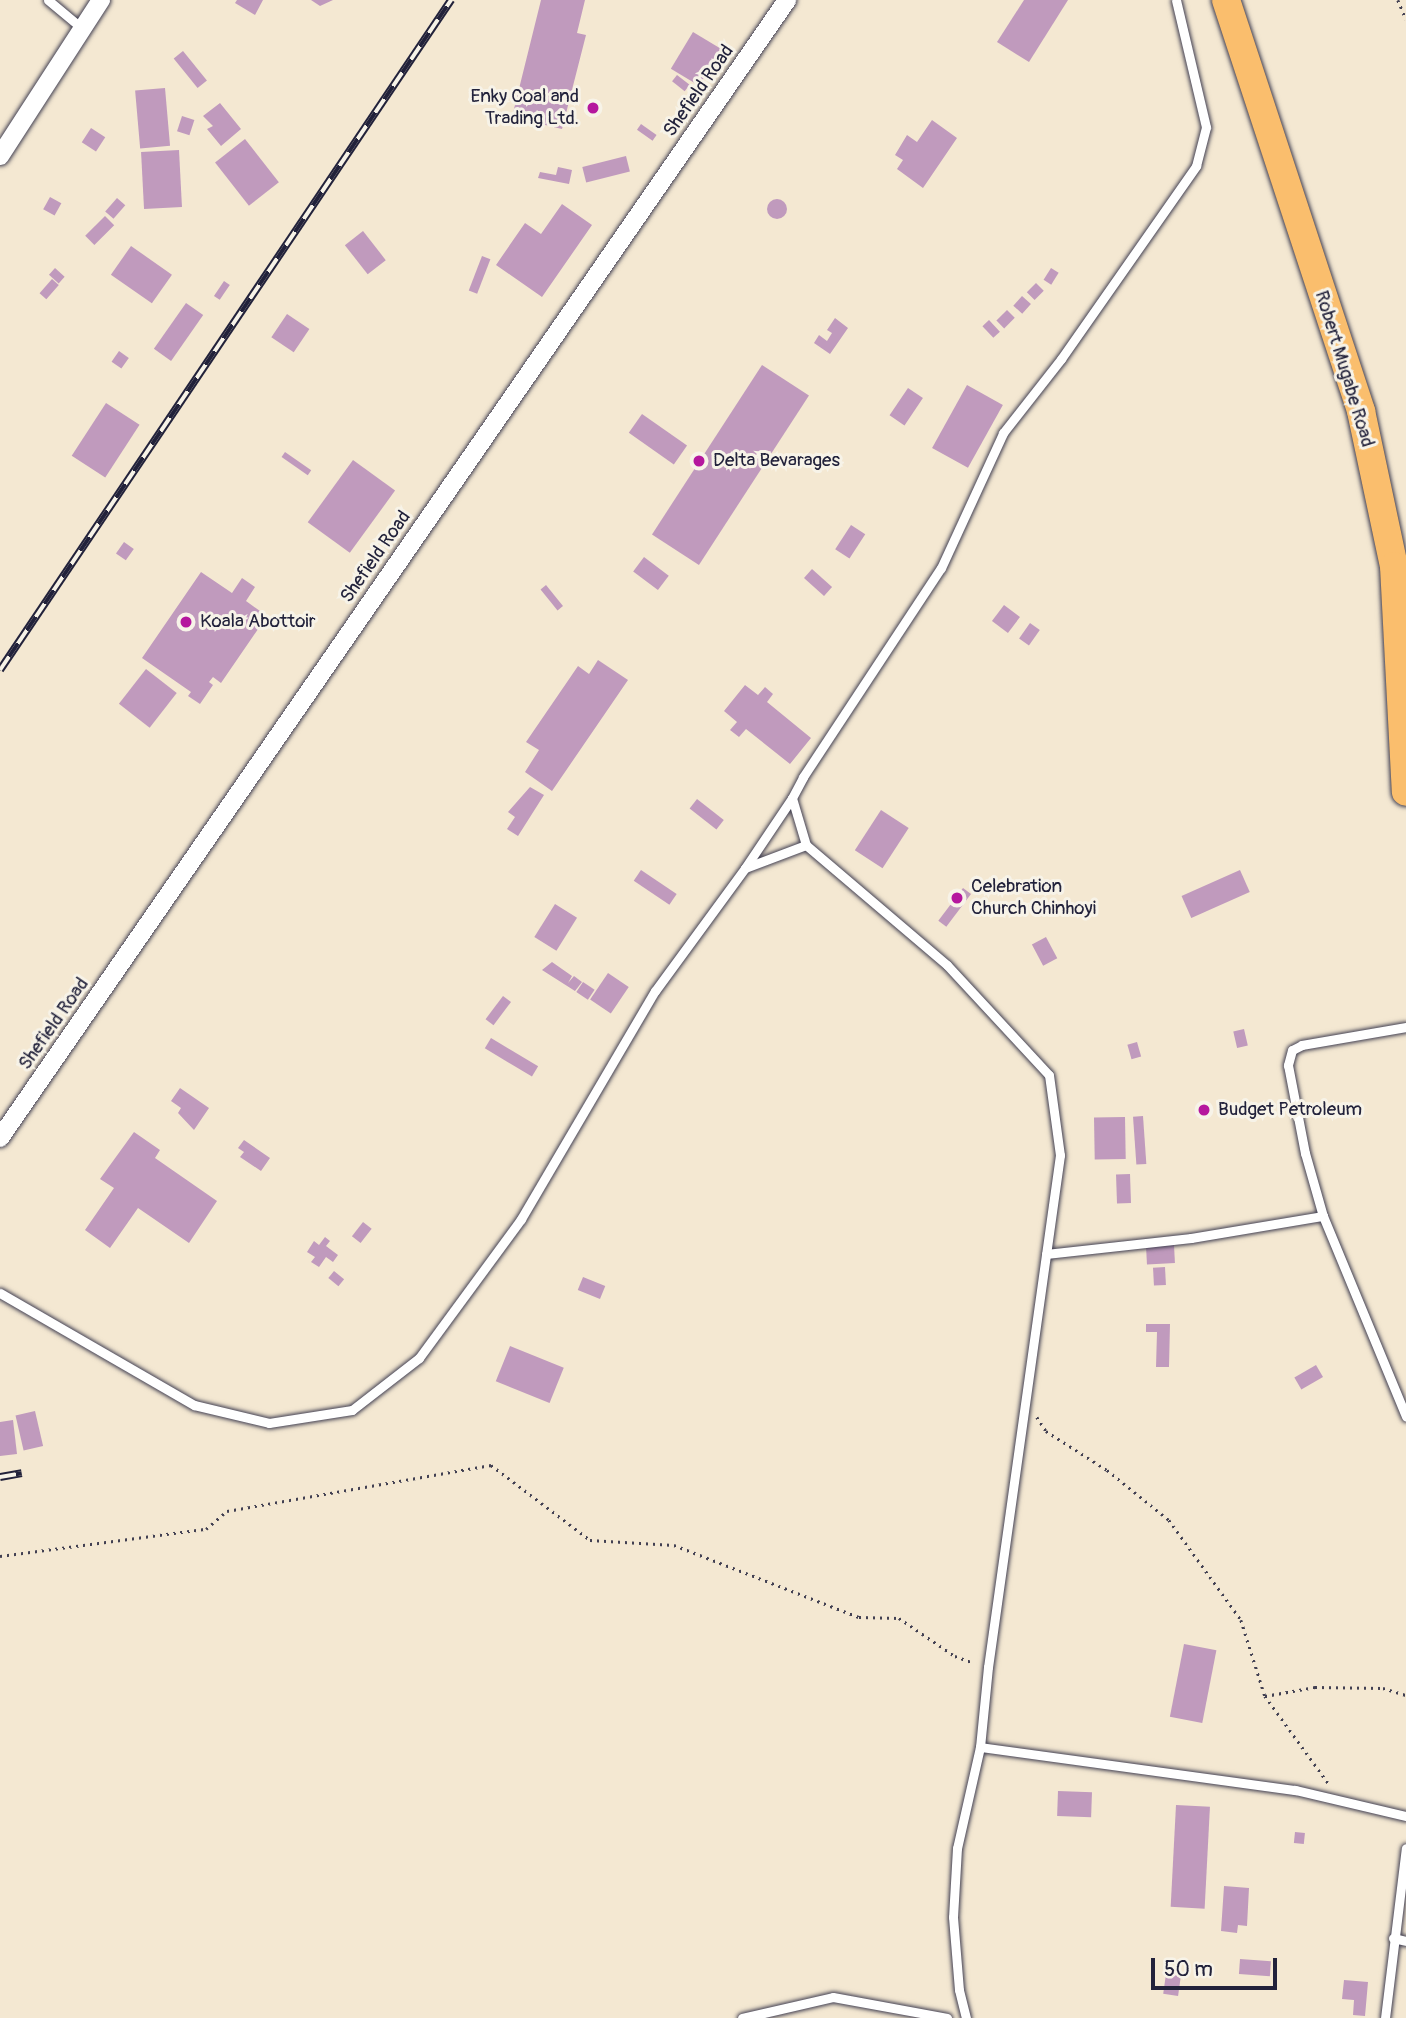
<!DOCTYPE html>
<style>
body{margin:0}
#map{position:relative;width:1406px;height:2018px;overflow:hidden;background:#f4e8d2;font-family:Pangolin,sans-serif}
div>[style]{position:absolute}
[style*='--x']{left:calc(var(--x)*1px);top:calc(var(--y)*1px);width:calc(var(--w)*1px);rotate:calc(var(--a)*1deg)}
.building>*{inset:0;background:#c09abd;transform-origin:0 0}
.round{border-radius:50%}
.path>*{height:2.5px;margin-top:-1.25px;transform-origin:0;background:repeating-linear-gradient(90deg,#424052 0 2px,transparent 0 7px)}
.roads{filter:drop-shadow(0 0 2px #424052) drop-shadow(0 0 2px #424052)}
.lane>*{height:9px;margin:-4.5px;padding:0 4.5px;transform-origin:4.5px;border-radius:4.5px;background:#fff}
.street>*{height:18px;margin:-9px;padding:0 9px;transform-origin:9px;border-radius:9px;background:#fff}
.primary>*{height:28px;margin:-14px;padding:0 14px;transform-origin:14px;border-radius:14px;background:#fabe6d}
.rail>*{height:8px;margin-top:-4px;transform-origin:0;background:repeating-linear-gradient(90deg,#f7f3e8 0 16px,#22223b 0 32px);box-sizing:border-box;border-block:2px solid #22223b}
.dots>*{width:19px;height:19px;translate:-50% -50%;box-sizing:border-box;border:4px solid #f7f3e8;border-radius:50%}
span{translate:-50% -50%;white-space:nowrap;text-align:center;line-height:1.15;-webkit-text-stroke:6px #f7f3e8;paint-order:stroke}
.street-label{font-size:19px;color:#22223b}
.poi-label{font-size:19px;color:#22223b}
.right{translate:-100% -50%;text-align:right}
.left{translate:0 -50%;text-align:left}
.scale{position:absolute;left:1151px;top:1958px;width:126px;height:32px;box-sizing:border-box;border:4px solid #22223b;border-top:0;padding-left:9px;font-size:21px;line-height:24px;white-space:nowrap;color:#22223b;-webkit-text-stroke:5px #f7f3e8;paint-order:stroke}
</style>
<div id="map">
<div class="building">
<div style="clip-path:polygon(237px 0,263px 0,255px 15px,235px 3px)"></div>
<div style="clip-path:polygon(311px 0,333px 0,320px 6px)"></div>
<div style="clip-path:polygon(541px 0,585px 0,577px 33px,586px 35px,562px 129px,512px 117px)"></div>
<div style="clip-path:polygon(1024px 0,1068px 0,1029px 62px,997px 42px)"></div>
<div style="left:693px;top:32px;width:33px;height:43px;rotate:31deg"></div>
<div style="left:183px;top:51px;width:38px;height:12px;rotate:51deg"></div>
<div style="left:677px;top:75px;width:16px;height:8px;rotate:38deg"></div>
<div style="left:165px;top:88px;width:58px;height:30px;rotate:85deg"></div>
<div style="clip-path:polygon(220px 103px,241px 129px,221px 146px,207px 129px,213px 126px,203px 116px)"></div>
<div style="left:182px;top:116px;width:13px;height:16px;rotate:18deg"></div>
<div style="clip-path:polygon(932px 120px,957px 138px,923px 188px,897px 169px,903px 160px,895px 155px,907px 135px,917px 142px)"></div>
<div style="left:641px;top:124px;width:19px;height:7px;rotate:35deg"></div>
<div style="left:91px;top:128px;width:17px;height:17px;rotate:33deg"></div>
<div style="left:245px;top:139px;width:55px;height:38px;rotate:52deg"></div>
<div style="left:179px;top:150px;width:57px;height:38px;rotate:87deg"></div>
<div style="left:626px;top:156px;width:16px;height:45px;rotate:76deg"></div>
<div style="clip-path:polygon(558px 167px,572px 170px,569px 184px,538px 178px,540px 172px,556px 175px)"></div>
<div style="left:50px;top:197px;width:13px;height:14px;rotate:29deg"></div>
<div style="left:117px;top:198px;width:11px;height:18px;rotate:41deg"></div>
<div class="round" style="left:767px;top:199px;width:20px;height:20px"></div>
<div style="clip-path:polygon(562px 204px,592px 225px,542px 297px,496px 265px,525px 223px,541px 234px)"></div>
<div style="left:105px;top:216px;width:13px;height:28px;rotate:45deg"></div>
<div style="left:363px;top:231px;width:37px;height:23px;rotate:52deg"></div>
<div style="left:131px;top:246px;width:50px;height:35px;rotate:35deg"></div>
<div style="left:482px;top:256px;width:9px;height:37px;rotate:21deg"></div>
<div style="left:55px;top:268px;width:13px;height:9px;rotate:42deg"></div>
<div style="left:1051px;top:268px;width:9px;height:14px;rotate:32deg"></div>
<div style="left:52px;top:279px;width:9px;height:19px;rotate:41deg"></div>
<div style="left:224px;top:281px;width:7px;height:18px;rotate:34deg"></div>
<div style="left:1036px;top:283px;width:11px;height:13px;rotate:45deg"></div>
<div style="left:1022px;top:296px;width:12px;height:13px;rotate:42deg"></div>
<div style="left:186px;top:303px;width:21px;height:56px;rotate:35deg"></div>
<div style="left:1007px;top:310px;width:11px;height:15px;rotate:45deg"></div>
<div style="left:287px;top:314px;width:27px;height:28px;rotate:34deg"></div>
<div style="clip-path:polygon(835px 318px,848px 328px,830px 354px,814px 343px,819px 335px,827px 341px,832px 333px,827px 330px)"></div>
<div style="left:989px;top:320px;width:16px;height:9px;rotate:47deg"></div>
<div style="left:119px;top:351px;width:12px;height:13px;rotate:35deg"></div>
<div style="left:762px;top:365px;width:56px;height:202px;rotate:33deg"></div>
<div style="left:967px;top:385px;width:41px;height:72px;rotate:29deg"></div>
<div style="left:908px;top:388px;width:18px;height:33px;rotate:34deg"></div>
<div style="left:106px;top:403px;width:40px;height:63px;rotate:33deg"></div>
<div style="left:642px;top:414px;width:55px;height:23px;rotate:35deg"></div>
<div style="left:285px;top:452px;width:32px;height:6px;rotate:35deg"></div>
<div style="left:353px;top:460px;width:52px;height:77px;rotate:36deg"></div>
<div style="left:851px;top:525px;width:17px;height:29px;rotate:33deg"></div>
<div style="left:124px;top:542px;width:12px;height:14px;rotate:35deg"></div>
<div style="left:644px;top:557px;width:31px;height:18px;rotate:37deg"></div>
<div style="left:812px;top:569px;width:27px;height:12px;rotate:42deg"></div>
<div style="clip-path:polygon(201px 572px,232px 593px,242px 578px,255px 587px,246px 601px,267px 616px,221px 683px,213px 677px,209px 682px,213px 685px,200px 704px,188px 696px,191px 692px,142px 658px)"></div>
<div style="left:546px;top:585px;width:27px;height:7px;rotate:51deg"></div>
<div style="left:1004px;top:605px;width:20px;height:20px;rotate:37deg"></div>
<div style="left:1030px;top:623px;width:12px;height:19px;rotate:35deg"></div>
<div style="clip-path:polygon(598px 660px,628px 680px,552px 791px,525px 772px,539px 750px,526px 742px,578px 666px,589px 674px)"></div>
<div style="left:146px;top:669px;width:39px;height:44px;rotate:38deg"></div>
<div style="clip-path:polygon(745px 685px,758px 695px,765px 687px,773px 694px,767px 702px,811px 738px,790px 764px,746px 729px,739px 737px,730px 730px,737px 722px,724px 711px)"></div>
<div style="clip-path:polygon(530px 787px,544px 795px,518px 836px,507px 829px,515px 817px,508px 812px)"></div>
<div style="left:697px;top:799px;width:34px;height:12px;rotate:38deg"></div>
<div style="left:881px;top:810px;width:33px;height:48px;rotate:33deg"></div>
<div style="left:641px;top:870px;width:43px;height:13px;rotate:34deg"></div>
<div style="left:1240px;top:870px;width:24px;height:64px;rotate:66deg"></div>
<div style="left:963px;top:888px;width:10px;height:41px;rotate:37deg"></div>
<div style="left:555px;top:904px;width:26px;height:39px;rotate:32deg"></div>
<div style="left:1046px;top:937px;width:24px;height:16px;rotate:62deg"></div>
<div style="clip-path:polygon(552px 962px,572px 976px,568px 983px,574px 976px,582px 982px,575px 991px,542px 970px)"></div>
<div style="left:608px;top:973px;width:25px;height:32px;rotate:34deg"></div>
<div style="left:583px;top:982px;width:14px;height:12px;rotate:34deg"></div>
<div style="left:503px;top:996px;width:10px;height:29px;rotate:37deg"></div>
<div style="left:1244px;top:1029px;width:17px;height:11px;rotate:77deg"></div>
<div style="left:491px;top:1038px;width:55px;height:12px;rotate:31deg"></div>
<div style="left:1137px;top:1042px;width:15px;height:10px;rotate:74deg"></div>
<div style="clip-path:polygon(180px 1088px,209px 1108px,194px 1130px,178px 1113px,181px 1108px,171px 1101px)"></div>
<div style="left:1143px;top:1116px;width:48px;height:10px;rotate:86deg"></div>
<div style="left:1125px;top:1117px;width:42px;height:31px;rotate:89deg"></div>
<div style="clip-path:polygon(134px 1132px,160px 1150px,155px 1158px,217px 1201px,189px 1243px,138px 1208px,110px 1248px,85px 1230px,114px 1188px,100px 1179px)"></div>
<div style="clip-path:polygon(244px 1140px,270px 1158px,261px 1171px,240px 1157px,244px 1152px,238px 1148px)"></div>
<div style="left:1130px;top:1174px;width:29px;height:14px;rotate:88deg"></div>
<div style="left:363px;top:1222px;width:11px;height:18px;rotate:38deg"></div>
<div style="clip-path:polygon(325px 1237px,330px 1241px,326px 1246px,338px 1255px,333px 1262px,326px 1257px,319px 1267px,311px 1262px,315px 1257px,307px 1252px,314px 1241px,319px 1245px)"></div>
<div style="left:1174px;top:1245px;width:18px;height:28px;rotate:87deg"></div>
<div style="left:1165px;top:1267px;width:18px;height:12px;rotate:87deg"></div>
<div style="left:334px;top:1271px;width:13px;height:9px;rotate:39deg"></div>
<div style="left:583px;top:1277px;width:24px;height:14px;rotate:22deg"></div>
<div style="clip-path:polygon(1146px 1324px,1170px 1324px,1169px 1367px,1156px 1367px,1157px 1332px,1146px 1332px)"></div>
<div style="left:510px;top:1346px;width:58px;height:38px;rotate:22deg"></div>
<div style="left:1316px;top:1365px;width:14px;height:25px;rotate:60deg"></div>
<div style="left:35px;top:1411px;width:36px;height:20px;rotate:77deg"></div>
<div style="clip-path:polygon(13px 1420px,17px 1454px,0 1456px,0 1422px)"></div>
<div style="left:1184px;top:1644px;width:33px;height:74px;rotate:11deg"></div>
<div style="left:1058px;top:1791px;width:34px;height:25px;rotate:2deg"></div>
<div style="left:1176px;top:1805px;width:34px;height:102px;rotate:3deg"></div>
<div style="left:1295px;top:1832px;width:10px;height:11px;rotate:6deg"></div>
<div style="clip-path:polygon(1224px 1886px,1249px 1888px,1247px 1926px,1238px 1925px,1237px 1933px,1221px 1931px)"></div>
<div style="left:1240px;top:1959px;width:31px;height:15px;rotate:4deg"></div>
<div style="left:1166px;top:1974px;width:15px;height:20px;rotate:8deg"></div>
<div style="clip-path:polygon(1344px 1980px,1368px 1982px,1365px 2016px,1353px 2015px,1354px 2000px,1342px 1999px)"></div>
</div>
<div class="path">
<div style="--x:1398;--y:0;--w:21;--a:67"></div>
<div style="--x:1037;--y:1417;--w:17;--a:57"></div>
<div style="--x:1046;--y:1431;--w:72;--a:32.6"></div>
<div style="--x:1107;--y:1470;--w:80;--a:38.9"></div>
<div style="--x:1169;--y:1520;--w:123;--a:54.2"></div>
<div style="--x:1241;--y:1620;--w:80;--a:72.5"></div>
<div style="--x:1265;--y:1696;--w:109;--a:54"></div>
<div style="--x:0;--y:1556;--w:208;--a:-7.5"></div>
<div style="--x:206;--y:1529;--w:28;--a:-41"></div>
<div style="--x:227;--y:1511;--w:268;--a:-9.9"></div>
<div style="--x:491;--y:1465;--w:124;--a:37.1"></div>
<div style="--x:590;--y:1540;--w:84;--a:3.4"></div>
<div style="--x:674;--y:1545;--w:199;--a:21.3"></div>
<div style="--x:859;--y:1617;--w:40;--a:1.4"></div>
<div style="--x:899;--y:1618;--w:68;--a:34.2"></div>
<div style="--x:955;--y:1656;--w:20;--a:20"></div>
<div style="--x:1265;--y:1696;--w:51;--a:-10.2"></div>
<div style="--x:1315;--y:1687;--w:68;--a:0.8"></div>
<div style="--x:1383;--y:1688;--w:24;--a:17"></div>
</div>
<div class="roads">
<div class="lane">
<div style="--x:48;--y:0;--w:47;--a:39.8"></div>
<div style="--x:806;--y:845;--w:49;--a:-106.6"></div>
<div style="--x:792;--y:798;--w:24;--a:-62"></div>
<div style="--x:803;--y:777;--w:250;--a:-56.6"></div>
<div style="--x:941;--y:568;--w:149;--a:-65.3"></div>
<div style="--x:1003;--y:433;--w:94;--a:-51.9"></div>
<div style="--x:1061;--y:359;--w:236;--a:-55"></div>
<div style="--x:1196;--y:166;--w:40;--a:-75.6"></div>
<div style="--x:1206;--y:127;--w:130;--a:-103.3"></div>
<div style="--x:745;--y:868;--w:84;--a:-56.1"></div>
<div style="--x:1406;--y:1027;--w:106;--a:170.2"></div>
<div style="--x:1302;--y:1045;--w:11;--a:153"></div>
<div style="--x:1292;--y:1050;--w:16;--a:105"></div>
<div style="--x:1288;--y:1065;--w:90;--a:79.1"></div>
<div style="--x:1305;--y:1153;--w:66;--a:74.1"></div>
<div style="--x:1323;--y:1216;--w:217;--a:67.5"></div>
<div style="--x:1046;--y:1254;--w:146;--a:-6.3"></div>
<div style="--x:1191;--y:1238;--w:134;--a:-9.5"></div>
<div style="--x:0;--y:1293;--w:224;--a:30"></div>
<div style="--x:194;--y:1405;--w:77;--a:13.5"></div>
<div style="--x:269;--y:1423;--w:84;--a:-8.9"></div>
<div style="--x:352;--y:1410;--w:85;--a:-37.8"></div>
<div style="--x:419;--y:1358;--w:172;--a:-53.7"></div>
<div style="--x:521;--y:1219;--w:264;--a:-59.6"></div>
<div style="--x:655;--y:991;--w:152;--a:-53.8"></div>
<div style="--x:745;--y:868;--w:65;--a:-20.7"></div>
<div style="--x:806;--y:845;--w:185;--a:40.4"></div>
<div style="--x:947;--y:965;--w:150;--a:47.2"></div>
<div style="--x:1049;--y:1075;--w:81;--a:82.2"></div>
<div style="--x:1060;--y:1155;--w:517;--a:98"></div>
<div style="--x:988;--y:1667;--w:80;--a:95.7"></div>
<div style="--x:980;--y:1747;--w:104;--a:102.8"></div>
<div style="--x:957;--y:1848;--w:69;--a:93.3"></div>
<div style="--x:953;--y:1917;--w:73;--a:85.3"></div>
<div style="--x:959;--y:1990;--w:29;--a:76"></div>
<div style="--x:980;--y:1747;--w:318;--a:7.8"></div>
<div style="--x:1295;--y:1790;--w:114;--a:13.2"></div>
<div style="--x:1393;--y:1938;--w:13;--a:13"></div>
<div style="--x:742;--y:2018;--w:93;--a:-13"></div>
<div style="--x:833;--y:1997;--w:116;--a:10.4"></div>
<div style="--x:1385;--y:2018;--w:171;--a:-83"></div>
</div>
<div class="street">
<div style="--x:0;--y:156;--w:186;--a:-57.1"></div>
<div style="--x:0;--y:1138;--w:1384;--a:-55.33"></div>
</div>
<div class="primary">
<div style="--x:1226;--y:0;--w:433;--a:71.8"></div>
<div style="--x:1361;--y:411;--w:158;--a:78"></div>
<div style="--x:1394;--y:566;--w:226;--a:87"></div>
</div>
</div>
<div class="rail">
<div style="--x:0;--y:670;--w:808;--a:-56.05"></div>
<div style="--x:0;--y:1477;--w:22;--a:-10"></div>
</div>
<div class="dots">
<div style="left:593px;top:108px;background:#b5179e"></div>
<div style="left:699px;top:461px;background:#b5179e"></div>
<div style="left:186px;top:622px;background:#b5179e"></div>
<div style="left:957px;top:898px;background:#b5179e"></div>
<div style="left:1204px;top:1110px;background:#b5179e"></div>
</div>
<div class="street-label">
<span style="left:699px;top:91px;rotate:-55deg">Shefield Road</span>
<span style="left:1344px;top:369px;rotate:73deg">Robert Mugabe Road</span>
<span style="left:376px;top:557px;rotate:-55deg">Shefield Road</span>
<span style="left:54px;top:1024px;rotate:-55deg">Shefield Road</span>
</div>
<div class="poi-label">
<span class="right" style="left:579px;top:108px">Enky Coal and<br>Trading Ltd.</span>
<span class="left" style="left:713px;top:461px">Delta Bevarages</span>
<span class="left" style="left:200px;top:622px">Koala Abottoir</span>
<span class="left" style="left:971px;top:898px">Celebration<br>Church Chinhoyi</span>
<span class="left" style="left:1218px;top:1110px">Budget Petroleum</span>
</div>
<div class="scale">50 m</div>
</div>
